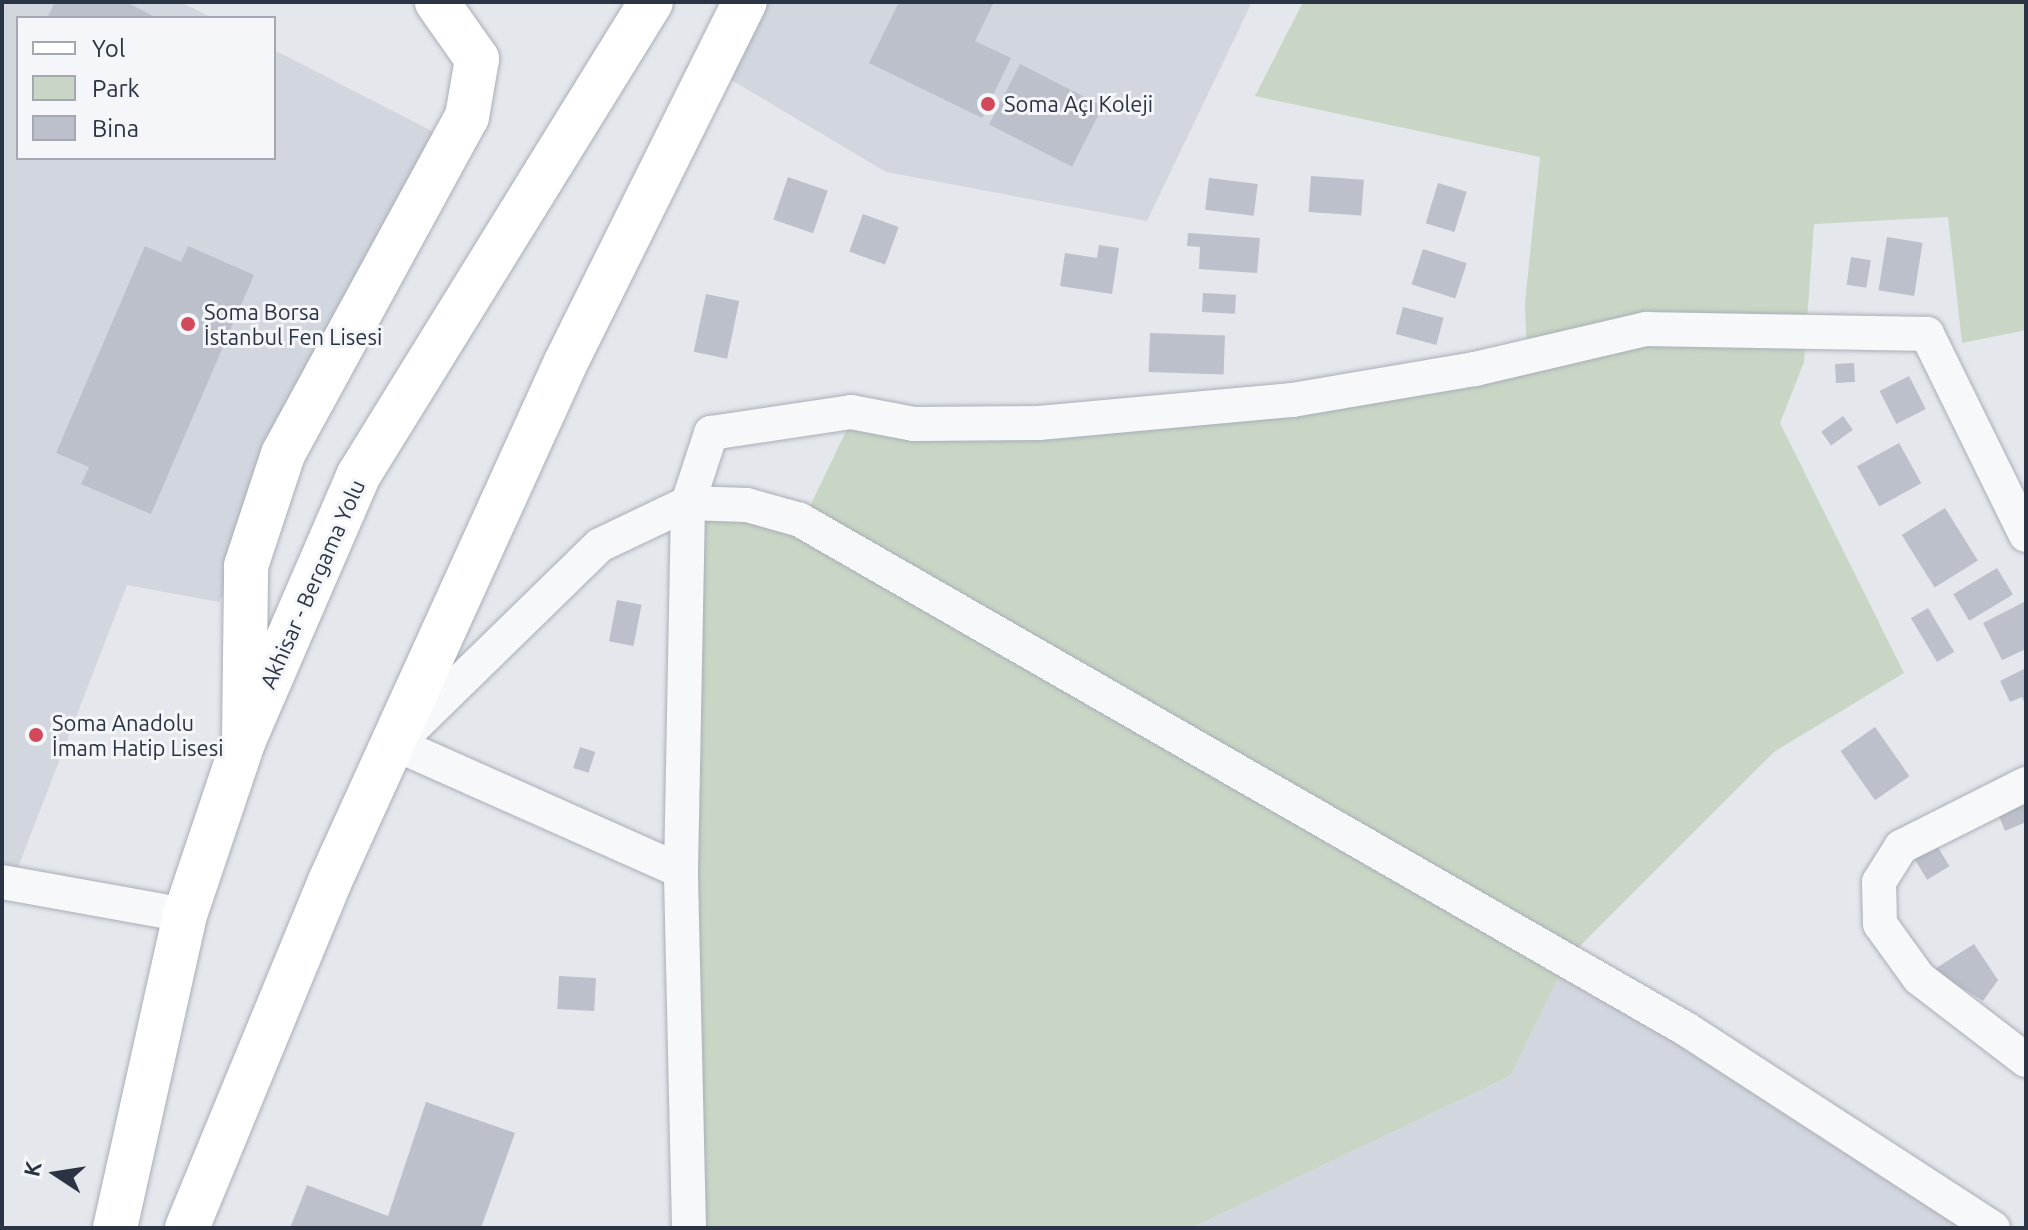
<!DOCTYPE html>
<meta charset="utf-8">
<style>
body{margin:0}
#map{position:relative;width:2028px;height:1230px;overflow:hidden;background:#e4e7ec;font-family:Ubuntu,sans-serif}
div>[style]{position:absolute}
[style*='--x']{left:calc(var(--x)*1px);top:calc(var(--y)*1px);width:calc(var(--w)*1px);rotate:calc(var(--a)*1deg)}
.built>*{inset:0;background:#d2d6de}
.green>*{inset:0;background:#c9d6c5}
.building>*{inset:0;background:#bbc0ca;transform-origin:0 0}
.roads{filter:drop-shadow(0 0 2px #a9aeb7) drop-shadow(0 0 2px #a9aeb7)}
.street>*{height:34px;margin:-17px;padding:0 17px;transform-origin:17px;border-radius:17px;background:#f7f8fa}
.secondary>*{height:44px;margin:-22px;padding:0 22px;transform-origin:22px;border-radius:22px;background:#fff}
.primary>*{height:44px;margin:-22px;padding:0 22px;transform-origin:22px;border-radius:22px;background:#fff}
.dots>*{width:22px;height:22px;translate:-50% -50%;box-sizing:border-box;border:4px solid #f4f6f9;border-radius:50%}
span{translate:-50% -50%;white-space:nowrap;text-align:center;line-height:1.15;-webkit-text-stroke:6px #f4f6f9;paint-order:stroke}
.poi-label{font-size:22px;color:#2b3445}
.left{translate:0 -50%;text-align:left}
.street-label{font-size:22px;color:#2b3445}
.frame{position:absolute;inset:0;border:4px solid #2b3445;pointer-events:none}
.legend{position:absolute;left:16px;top:16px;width:260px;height:144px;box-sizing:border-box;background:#f4f6f9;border:2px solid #a4a8b1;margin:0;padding:10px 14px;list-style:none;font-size:24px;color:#2b3445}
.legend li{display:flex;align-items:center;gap:16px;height:40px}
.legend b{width:40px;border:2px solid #a4a8b1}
.north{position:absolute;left:16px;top:1134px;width:80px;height:80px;-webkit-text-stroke:6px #f4f6f9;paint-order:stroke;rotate:282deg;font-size:22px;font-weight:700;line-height:32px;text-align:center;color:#2b3445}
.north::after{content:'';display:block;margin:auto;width:28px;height:36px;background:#2b3445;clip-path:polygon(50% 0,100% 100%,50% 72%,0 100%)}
</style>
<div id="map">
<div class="built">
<div style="clip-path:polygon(2px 2px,181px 2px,212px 18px,18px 18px,18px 158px,274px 158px,274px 50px,471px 151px,219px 602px,127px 585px,10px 888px,2px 886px)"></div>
<div style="clip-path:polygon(764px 2px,1252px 2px,1147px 221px,886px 172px,721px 74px)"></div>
<div style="clip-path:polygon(1565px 965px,1984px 1228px,1191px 1228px,1510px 1076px)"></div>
</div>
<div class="green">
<div style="clip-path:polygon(1303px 2px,2026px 2px,2026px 330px,1962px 343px,1948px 217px,1814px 224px,1804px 362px,1780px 423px,1904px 673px,1774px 752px,1569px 957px,1510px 1076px,1191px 1228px,694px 1228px,694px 509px,800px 527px,849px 425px,912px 430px,1527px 361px,1525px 303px,1540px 157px,1255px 96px)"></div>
</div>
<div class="building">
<div style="clip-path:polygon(55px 2px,126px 2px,157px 18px,47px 18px)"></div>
<div style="clip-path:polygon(899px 2px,994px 2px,975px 41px,1011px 58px,982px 118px,869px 63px)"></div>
<div style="left:1020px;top:64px;width:93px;height:68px;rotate:27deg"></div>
<div style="left:1311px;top:176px;width:53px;height:36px;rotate:4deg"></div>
<div style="left:788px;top:177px;width:42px;height:45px;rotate:19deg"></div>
<div style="left:1209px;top:178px;width:49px;height:32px;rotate:7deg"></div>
<div style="left:1438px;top:183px;width:30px;height:42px;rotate:17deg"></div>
<div style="left:863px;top:214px;width:38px;height:40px;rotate:20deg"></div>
<div style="clip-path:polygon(1188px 233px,1260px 238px,1257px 273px,1199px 269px,1200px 247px,1187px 246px)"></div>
<div style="left:1887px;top:237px;width:36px;height:54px;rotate:9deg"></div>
<div style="clip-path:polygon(1099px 245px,1119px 248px,1112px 294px,1060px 286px,1065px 253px,1097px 258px)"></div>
<div style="clip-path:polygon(145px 246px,181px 262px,188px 246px,254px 275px,151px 514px,81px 484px,89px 467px,56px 453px)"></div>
<div style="left:1423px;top:249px;width:46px;height:37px;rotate:18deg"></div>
<div style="left:1851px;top:257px;width:20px;height:28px;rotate:9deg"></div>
<div style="left:1203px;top:293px;width:33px;height:19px;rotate:3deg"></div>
<div style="left:706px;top:294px;width:34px;height:59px;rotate:12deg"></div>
<div style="left:1403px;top:307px;width:42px;height:28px;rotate:15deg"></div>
<div style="left:1150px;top:333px;width:75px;height:39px;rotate:2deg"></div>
<div style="left:1854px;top:363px;width:19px;height:19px;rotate:87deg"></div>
<div style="left:1909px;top:376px;width:37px;height:33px;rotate:63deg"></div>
<div style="left:1843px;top:416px;width:17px;height:27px;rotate:54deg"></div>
<div style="left:1899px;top:443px;width:46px;height:48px;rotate:61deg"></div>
<div style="left:1945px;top:508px;width:62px;height:51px;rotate:58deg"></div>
<div style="left:1997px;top:568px;width:31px;height:51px;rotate:59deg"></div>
<div style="left:617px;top:600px;width:25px;height:42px;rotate:11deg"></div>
<div style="clip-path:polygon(2026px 601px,2026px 649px,2002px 660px,1983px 623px)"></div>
<div style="left:1928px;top:608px;width:51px;height:20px;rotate:59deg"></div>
<div style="clip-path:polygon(2026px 668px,2026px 706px,2022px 697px,2010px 702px,2000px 681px)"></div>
<div style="left:1875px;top:727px;width:60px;height:42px;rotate:55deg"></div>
<div style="left:580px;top:747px;width:16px;height:22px;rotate:18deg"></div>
<div style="clip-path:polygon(2026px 799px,2026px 822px,2005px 831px,1997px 811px)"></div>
<div style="left:1936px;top:844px;width:26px;height:26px;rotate:59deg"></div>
<div style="clip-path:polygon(1974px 944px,1998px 980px,1983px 1001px,1933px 970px)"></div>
<div style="left:559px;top:976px;width:37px;height:33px;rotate:3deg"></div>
<div style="clip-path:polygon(426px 1102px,515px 1133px,481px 1228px,290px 1228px,307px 1185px,388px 1216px)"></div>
</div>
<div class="roads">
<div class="street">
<div style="--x:2026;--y:784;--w:140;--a:153.3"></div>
<div style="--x:1901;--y:847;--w:41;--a:122.2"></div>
<div style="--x:1879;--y:882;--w:42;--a:88.6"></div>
<div style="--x:1880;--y:924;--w:67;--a:54.2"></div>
<div style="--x:1919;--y:978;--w:135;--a:37.5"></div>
<div style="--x:681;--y:871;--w:312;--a:-156"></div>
<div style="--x:396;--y:744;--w:285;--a:-44.3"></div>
<div style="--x:600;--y:545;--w:98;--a:-25.5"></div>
<div style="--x:688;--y:503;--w:59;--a:1.9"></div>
<div style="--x:747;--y:505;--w:55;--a:15.8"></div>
<div style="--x:800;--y:520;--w:1022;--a:29.88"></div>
<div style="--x:1686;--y:1029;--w:366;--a:33"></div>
<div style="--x:2;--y:882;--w:186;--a:10.2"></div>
<div style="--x:689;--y:1228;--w:357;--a:-91.3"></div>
<div style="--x:681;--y:871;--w:368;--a:-88.9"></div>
<div style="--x:688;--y:503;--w:74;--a:-71.8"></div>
<div style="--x:711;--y:433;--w:142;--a:-8.5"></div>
<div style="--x:851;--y:412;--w:64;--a:10.8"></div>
<div style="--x:914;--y:424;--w:125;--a:-0.5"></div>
<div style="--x:1039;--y:423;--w:255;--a:-5.2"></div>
<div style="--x:1293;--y:400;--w:185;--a:-9.7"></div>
<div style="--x:1475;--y:369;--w:176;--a:-13.2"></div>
<div style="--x:1646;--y:329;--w:281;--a:1"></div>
<div style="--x:1927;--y:334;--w:224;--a:63.8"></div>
</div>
<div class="secondary">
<div style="--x:244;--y:740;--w:174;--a:-89.3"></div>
<div style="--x:246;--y:566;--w:118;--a:-71.7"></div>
<div style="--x:283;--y:454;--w:384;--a:-61.4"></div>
<div style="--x:467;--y:117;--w:59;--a:-80.2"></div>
<div style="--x:477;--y:59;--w:70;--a:-125.1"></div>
</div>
<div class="primary">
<div style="--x:115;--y:1228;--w:321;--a:-77.4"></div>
<div style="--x:185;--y:915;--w:185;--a:-71.4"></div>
<div style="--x:244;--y:740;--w:288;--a:-66.6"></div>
<div style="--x:358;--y:476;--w:557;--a:-58.28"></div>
<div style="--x:187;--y:1228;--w:375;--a:-67.6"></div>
<div style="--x:330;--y:881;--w:570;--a:-65.55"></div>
<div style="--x:566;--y:362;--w:402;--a:-63.6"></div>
</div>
</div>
<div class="dots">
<div style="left:988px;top:104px;background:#d1495b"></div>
<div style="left:188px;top:324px;background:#d1495b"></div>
<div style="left:36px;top:735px;background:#d1495b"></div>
</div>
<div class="poi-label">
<span class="left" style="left:1004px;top:104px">Soma Açı Koleji</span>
<span class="left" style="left:204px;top:324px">Soma Borsa<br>İstanbul Fen Lisesi</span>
<span class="left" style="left:52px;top:735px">Soma Anadolu<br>İmam Hatip Lisesi</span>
</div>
<div class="street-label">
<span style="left:312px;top:584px;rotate:-66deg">Akhisar - Bergama Yolu</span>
</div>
<div class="frame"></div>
<ul class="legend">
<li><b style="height:10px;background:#fff"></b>Yol</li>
<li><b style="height:22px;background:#c9d6c5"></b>Park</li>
<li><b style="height:22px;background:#bbc0ca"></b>Bina</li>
</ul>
<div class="north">K</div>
</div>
